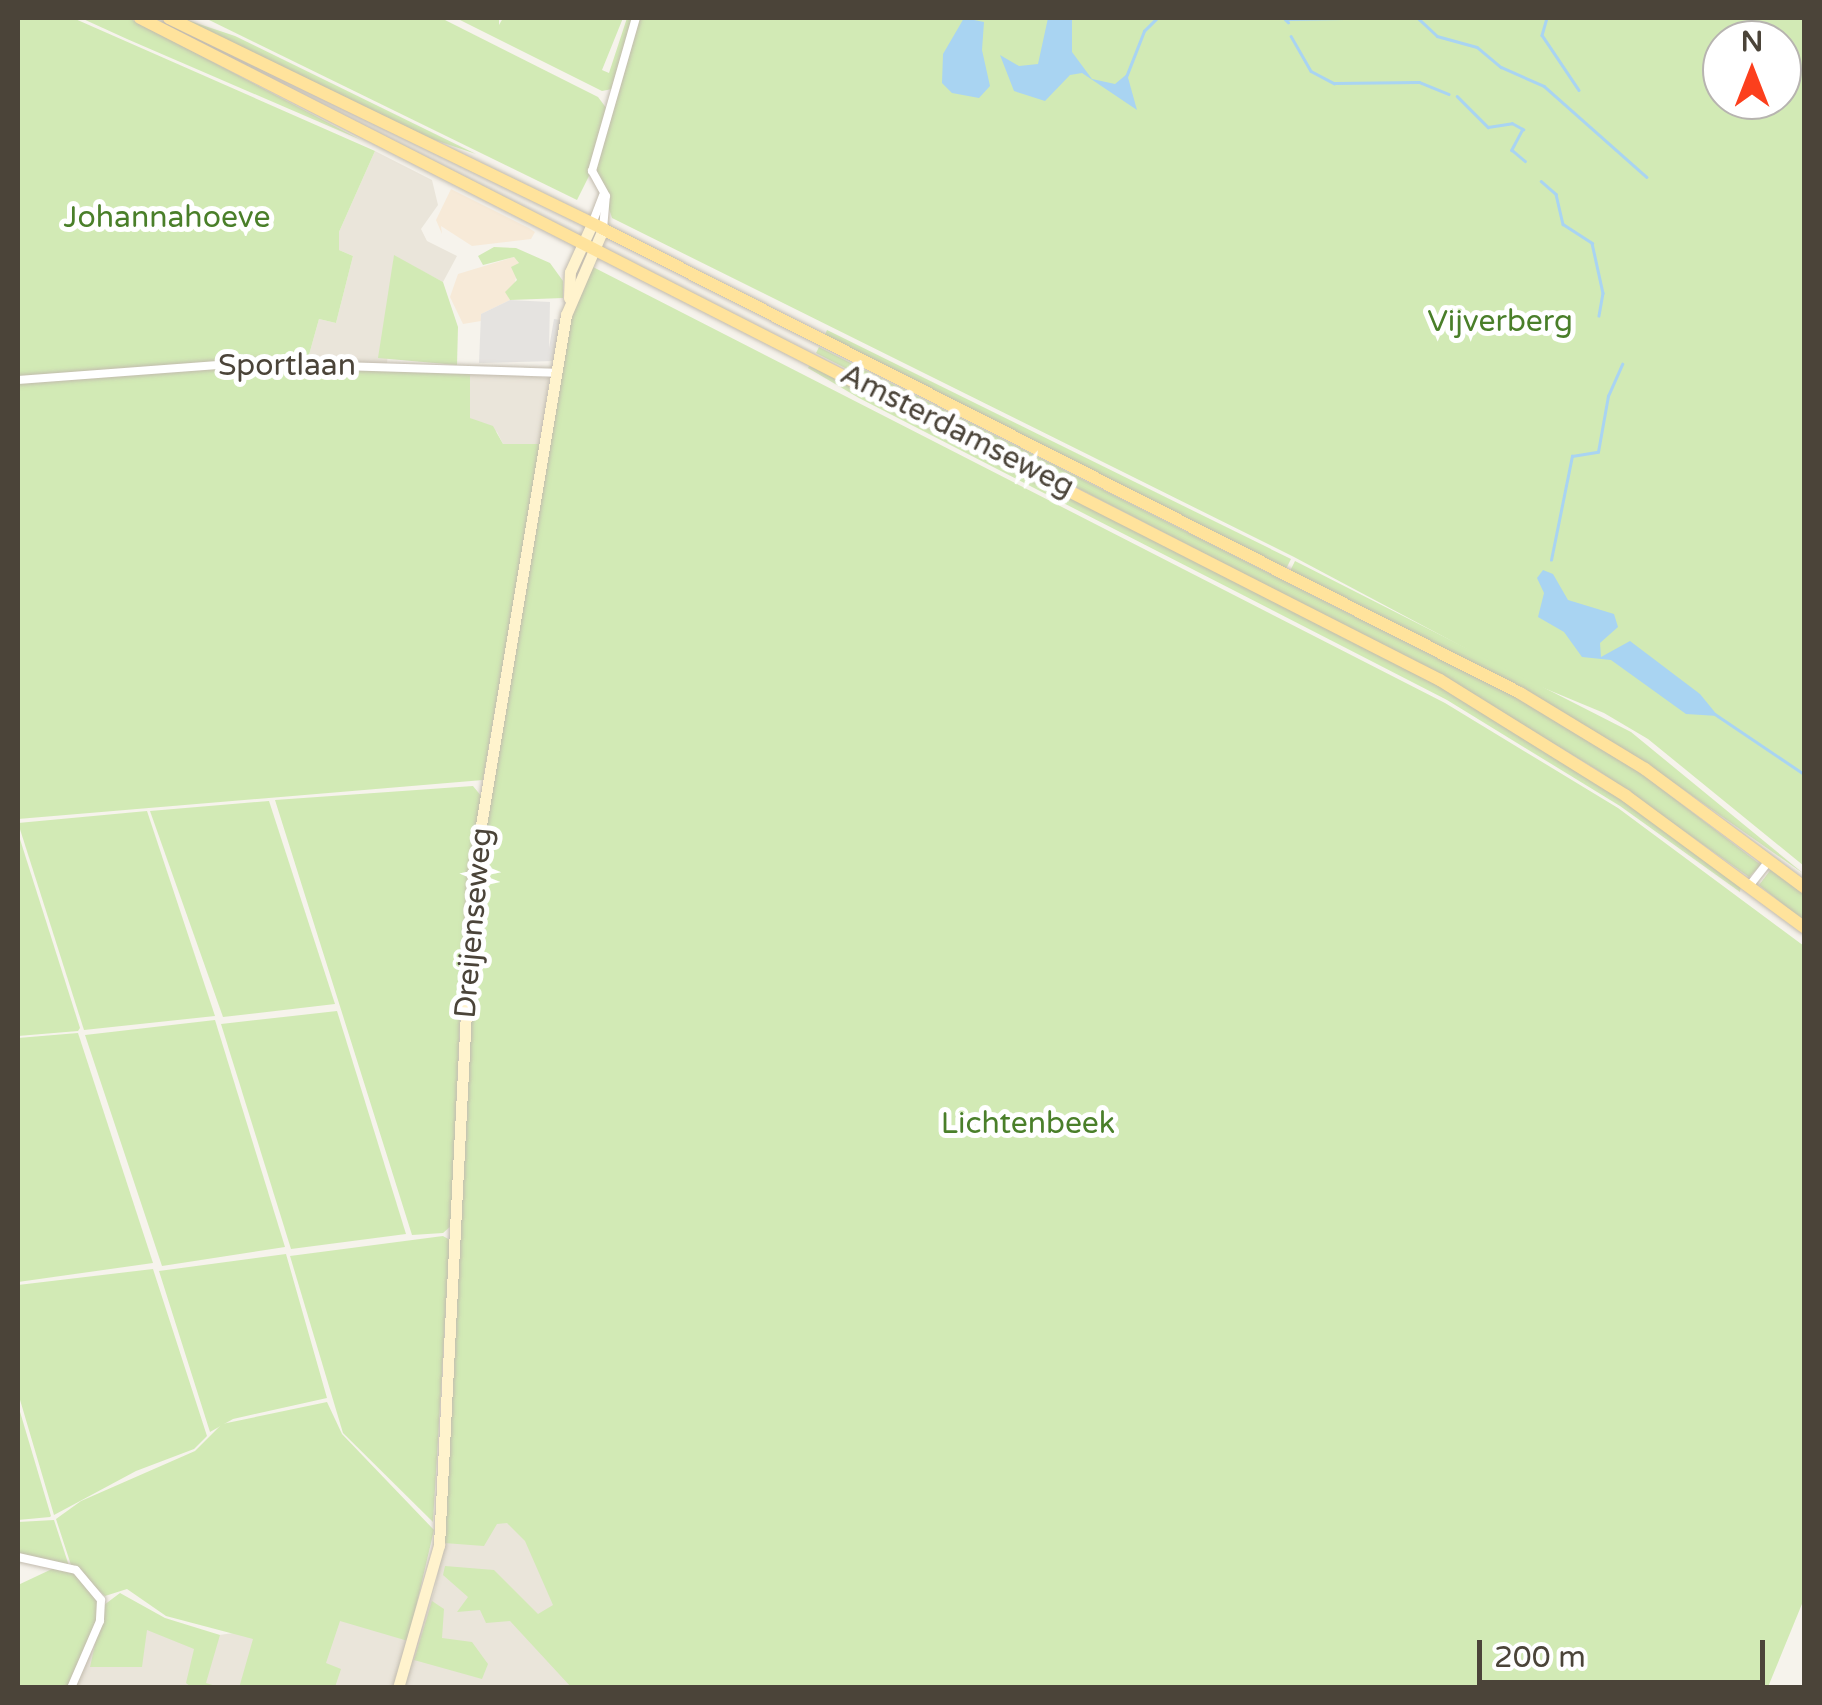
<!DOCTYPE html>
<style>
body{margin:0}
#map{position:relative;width:1822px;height:1705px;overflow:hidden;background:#f6f3ec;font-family:"Varela Round",sans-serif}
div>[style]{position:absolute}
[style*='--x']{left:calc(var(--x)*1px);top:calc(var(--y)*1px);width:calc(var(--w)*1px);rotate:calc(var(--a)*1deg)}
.residential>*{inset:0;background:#eae5da}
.commercial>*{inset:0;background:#f7ead8}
.green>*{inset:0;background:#d2eab5}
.parking>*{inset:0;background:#e5e3e0}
.water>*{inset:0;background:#a9d4f2}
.stream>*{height:2.5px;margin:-1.25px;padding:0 1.25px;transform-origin:1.25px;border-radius:1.25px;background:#a9d4f2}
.roads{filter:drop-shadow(0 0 2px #c2bbae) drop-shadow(0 0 2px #c2bbae)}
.minor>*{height:8px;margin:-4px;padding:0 4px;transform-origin:4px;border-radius:4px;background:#fff}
.secondary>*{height:11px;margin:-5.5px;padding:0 5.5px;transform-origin:5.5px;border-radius:5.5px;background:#fff3cd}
.primary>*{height:12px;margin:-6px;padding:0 6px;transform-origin:6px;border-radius:6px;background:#ffe39c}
span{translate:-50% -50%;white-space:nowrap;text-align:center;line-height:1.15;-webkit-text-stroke:10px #fff;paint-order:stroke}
.park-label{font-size:30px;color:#4a7f2a}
.street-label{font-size:30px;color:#4b4439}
.frame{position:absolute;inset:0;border:20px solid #4b4439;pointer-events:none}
.north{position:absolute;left:1702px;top:20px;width:100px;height:100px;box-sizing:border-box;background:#fff;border:2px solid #b7b4b0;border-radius:50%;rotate:0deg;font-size:28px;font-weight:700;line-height:40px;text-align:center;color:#4b4439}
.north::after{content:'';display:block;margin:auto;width:35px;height:45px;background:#fc3f1d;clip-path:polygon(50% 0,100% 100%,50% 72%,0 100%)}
.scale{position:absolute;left:1477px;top:1640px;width:288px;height:45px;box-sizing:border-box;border:5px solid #4b4439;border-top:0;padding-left:12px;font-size:30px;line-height:35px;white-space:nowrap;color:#4b4439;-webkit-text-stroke:8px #fff;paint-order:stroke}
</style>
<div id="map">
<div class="residential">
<div style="clip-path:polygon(375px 151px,432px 180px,438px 205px,421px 229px,427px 241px,457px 256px,443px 282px,394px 256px,387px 364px,307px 362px,319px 319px,336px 323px,353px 256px,339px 250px,339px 232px)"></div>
<div style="clip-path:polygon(470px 371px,549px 378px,541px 444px,503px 444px,497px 432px,470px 418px)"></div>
<div style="clip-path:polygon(518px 1520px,597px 1687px,402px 1688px,435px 1589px,445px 1531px)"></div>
<div style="clip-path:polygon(338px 1619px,409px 1640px,393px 1687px,74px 1688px,102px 1621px,219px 1635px)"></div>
</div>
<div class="commercial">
<div style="clip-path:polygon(451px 189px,529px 228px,535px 232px,531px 239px,472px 246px,441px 226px,442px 234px,436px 220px)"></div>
<div style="clip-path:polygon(514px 257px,519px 263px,513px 291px,506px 292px,510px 300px,481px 314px,481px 321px,463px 324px,450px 297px,458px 274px)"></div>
</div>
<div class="green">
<div style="clip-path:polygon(18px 18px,73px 18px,375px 151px,339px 232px,339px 250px,353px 256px,336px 323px,319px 319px,307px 362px,18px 377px)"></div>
<div style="clip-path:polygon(81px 18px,129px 18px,361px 140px,127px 39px)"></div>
<div style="clip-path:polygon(181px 18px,235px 36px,476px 154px,429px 138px)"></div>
<div style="clip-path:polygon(205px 18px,441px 18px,598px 97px,607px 109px,589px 176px,577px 200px)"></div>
<div style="clip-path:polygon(456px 18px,499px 18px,499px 25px,503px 18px,623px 18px,602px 70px,609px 73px,627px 18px,633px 18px,612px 89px,602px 91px)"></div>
<div style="clip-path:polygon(evenodd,640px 18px,1804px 18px,1804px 866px,1648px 739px,1604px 713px,1527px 681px,1294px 557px,612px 218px,596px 169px,640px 18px,1722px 40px,1782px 40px,1782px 100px,1722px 100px,1722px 40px)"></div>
<div style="clip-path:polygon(494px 247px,516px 248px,550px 263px,563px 281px,563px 298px,510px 300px,505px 292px,517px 280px,511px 267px,519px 263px,514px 257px,483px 265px,478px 256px)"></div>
<div style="clip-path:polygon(394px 255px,443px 282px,458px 327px,457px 365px,378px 358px)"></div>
<div style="clip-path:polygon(593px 267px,1445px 703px,1618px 808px,1804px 946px,1804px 1599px,1768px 1687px,571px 1687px,510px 1621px,486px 1623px,480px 1610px,457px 1612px,468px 1597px,443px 1575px,445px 1566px,494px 1570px,538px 1614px,553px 1605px,525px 1541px,507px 1523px,497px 1524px,484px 1546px,444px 1543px,475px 889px,570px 321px)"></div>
<div style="clip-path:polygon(827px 330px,1291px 559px,1286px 569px,824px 337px)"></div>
<div style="clip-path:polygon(819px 347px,1517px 698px,1641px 773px,1761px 865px,1749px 877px,1599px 771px,1442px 676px,816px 353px)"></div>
<div style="clip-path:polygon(811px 363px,1451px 692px,1635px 808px,1741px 885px,1740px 892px,1620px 806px,1447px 700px,859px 398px,808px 368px)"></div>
<div style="clip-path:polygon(225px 366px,470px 371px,470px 418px,493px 426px,503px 444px,541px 444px,483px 780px,18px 819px,18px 383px)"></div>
<div style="clip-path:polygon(1295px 561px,1631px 732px,1804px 874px,1647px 764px,1290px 571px)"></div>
<div style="clip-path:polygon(473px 786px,482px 797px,466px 889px,451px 1226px,443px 1233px,412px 1235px,275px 800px)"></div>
<div style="clip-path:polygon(269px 801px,335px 1004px,223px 1017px,150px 811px)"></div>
<div style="clip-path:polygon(147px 811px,215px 1016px,84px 1030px,18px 823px)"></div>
<div style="clip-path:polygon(18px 833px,80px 1028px,78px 1031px,18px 1036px)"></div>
<div style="clip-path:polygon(1772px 868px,1804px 894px,1804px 921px,1759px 885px)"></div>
<div style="clip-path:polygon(337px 1011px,406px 1234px,291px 1249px,221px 1024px)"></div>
<div style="clip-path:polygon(215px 1020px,285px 1247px,162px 1266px,85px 1035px)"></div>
<div style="clip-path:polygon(78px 1033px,153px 1263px,18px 1282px,18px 1038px)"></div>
<div style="clip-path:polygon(443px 1236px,450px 1240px,433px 1522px,343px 1433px,290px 1256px)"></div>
<div style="clip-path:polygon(286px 1254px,327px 1398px,233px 1419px,210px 1432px,159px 1271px)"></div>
<div style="clip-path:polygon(153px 1269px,207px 1436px,194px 1449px,136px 1471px,54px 1515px,18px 1393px,18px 1285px)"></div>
<div style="clip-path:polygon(327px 1402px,342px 1434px,434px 1530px,408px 1641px,340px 1621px,326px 1663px,341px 1669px,335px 1687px,239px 1688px,253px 1639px,166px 1616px,127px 1589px,105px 1596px,71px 1565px,56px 1519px,81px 1501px,195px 1451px,222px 1424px)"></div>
<div style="clip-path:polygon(18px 1405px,51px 1516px,50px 1517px,18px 1520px)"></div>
<div style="clip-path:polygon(54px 1520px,69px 1566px,18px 1555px,18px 1522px)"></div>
<div style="clip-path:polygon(52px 1569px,70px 1569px,98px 1595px,100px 1611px,69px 1687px,18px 1688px,18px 1585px)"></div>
<div style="clip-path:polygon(120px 1593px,165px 1618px,220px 1635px,206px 1683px,219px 1687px,191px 1687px,186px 1683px,194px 1649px,147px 1630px,142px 1667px,90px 1667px,104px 1605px)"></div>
<div style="clip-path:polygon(432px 1601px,444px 1609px,442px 1638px,472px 1642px,488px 1664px,482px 1679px,414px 1660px)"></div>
</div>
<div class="parking">
<div style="clip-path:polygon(510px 300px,550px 302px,549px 348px,554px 319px,561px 320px,554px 361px,479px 363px,481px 314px)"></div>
</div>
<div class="water">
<div style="clip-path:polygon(964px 18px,984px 22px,982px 50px,990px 86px,979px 98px,952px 93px,942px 83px,943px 54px)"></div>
<div style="clip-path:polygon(1048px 18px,1072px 18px,1072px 52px,1092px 79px,1115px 84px,1127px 74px,1137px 110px,1082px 73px,1070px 75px,1045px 101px,1014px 91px,1000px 55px,1019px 66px,1038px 64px)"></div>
<div style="clip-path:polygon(1543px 570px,1553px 574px,1568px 600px,1614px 614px,1618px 627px,1600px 643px,1601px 657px,1630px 641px,1700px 694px,1718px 716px,1686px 714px,1611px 660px,1582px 657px,1564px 632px,1538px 617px,1544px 593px,1537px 578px)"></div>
</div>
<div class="stream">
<div style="--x:1284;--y:18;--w:6;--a:45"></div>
<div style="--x:1418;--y:18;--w:26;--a:43"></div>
<div style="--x:1437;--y:36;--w:41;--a:15.4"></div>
<div style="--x:1477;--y:47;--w:31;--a:40"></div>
<div style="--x:1501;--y:67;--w:47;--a:23.8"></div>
<div style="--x:1544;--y:86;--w:137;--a:41.5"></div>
<div style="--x:1547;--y:18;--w:18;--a:106"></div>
<div style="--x:1542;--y:35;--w:66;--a:56.1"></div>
<div style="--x:1288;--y:19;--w:56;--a:-1"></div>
<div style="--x:1291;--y:36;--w:40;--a:60.3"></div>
<div style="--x:1311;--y:71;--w:26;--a:28"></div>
<div style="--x:1334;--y:83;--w:85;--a:-0.7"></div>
<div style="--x:1419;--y:82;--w:32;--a:22"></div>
<div style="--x:1126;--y:77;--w:49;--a:-68.6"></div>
<div style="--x:1144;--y:31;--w:18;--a:-45"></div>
<div style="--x:1457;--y:96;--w:44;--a:45"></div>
<div style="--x:1488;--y:127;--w:24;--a:-9"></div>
<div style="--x:1512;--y:123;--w:13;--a:29"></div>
<div style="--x:1523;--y:129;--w:24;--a:118"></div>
<div style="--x:1512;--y:150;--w:17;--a:40"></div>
<div style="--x:1541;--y:181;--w:20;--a:41"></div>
<div style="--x:1556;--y:194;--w:31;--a:77"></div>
<div style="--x:1563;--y:224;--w:35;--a:33"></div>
<div style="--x:1592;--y:243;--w:51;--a:77.6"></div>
<div style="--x:1603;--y:293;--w:23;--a:100"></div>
<div style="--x:1551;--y:560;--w:106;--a:-78.6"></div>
<div style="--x:1572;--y:456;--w:26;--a:-9"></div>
<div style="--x:1598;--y:452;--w:57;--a:-79.9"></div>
<div style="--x:1608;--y:396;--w:35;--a:-66"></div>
<div style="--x:1715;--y:714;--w:107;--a:34"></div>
</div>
<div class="roads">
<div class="minor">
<div style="--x:592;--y:224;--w:31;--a:-69"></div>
<div style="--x:603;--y:229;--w:33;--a:-85"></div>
<div style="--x:606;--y:196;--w:29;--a:-119"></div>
<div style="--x:592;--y:171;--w:159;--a:-74"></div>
<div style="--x:18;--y:380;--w:227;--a:-4.3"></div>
<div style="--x:244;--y:363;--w:312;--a:1.8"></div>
<div style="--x:1750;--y:885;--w:31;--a:-52"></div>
<div style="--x:18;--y:1557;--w:59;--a:12.6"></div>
<div style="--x:76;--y:1570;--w:39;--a:50"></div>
<div style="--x:101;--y:1600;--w:21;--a:93"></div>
<div style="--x:100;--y:1621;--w:73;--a:113.4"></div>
</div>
<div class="secondary">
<div style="--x:569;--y:298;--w:26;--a:-88"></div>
<div style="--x:570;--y:272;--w:53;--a:-65.4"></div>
<div style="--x:398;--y:1688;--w:149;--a:-74"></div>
<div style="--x:439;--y:1545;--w:673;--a:-87.1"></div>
<div style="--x:473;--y:873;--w:566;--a:-80.54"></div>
<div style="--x:566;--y:315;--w:94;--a:-66.7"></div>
</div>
<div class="primary">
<div style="--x:140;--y:18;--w:1459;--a:26.99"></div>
<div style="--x:1440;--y:680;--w:219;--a:31.9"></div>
<div style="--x:1626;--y:796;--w:221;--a:36.4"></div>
<div style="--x:169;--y:18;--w:483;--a:25.9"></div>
<div style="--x:603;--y:229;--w:1028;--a:26.84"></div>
<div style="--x:1520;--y:693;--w:146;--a:31.3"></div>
<div style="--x:1645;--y:769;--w:198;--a:36.6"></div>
</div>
</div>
<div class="park-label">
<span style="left:167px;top:218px">Johannahoeve</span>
<span style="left:1500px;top:322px">Vijverberg</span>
<span style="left:1028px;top:1124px">Lichtenbeek</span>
</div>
<div class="street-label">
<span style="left:287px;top:366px">Sportlaan</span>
<span style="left:957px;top:431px;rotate:27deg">Amsterdamseweg</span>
<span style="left:474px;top:923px;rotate:-85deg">Dreijenseweg</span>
</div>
<div class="frame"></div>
<div class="north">N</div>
<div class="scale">200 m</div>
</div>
